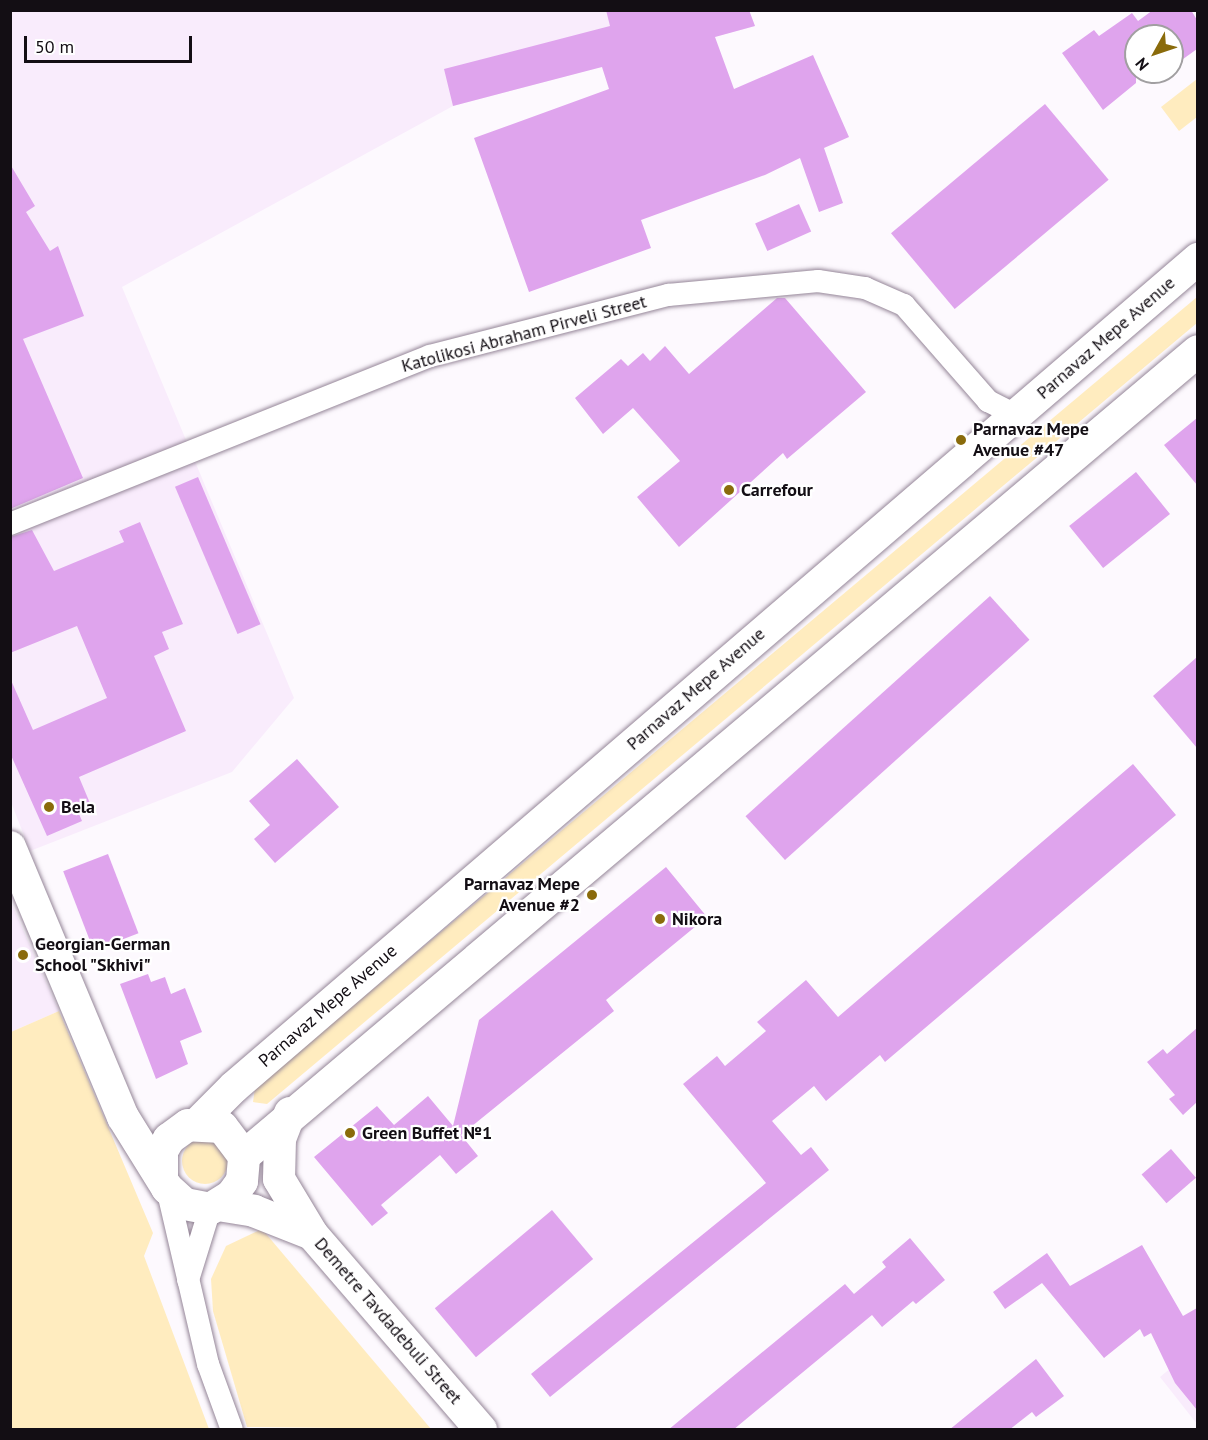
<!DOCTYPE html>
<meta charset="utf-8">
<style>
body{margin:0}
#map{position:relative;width:1208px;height:1440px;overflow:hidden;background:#fdf9fe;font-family:"PT Sans",sans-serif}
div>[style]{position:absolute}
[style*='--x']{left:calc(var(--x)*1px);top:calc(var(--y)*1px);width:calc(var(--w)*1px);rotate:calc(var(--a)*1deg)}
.built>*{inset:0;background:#f9ecfc}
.green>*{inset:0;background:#ffecbf}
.round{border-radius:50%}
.building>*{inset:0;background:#dfa4ed;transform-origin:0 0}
.roads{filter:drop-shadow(0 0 2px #958698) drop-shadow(0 0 2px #958698)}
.minor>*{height:22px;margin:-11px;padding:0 11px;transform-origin:11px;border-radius:11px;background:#fff}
.secondary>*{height:32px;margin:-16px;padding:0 16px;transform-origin:16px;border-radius:16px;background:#fff}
.dots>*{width:16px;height:16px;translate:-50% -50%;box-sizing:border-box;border:3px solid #fff;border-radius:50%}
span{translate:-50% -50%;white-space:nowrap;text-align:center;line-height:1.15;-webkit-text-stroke:4.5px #fff;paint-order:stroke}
.street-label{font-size:18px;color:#130e14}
.poi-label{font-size:18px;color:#130e14;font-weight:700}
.left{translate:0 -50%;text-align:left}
.right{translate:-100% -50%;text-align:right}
.frame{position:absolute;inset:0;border:12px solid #130e14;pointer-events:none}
.north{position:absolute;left:1124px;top:24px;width:60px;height:60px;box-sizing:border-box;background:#fff;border:2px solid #a19fa1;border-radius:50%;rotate:230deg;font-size:16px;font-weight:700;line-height:24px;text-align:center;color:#130e14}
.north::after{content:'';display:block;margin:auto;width:21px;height:27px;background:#8a6b0b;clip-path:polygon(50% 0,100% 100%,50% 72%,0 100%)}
.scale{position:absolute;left:24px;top:36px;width:168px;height:27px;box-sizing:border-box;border:3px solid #130e14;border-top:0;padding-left:8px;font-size:18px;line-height:21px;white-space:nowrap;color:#130e14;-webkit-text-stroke:4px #fff;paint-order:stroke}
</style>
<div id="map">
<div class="built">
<div style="clip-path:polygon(11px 11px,749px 11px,755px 26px,453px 106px,122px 287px,294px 698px,232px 772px,30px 851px,11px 802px)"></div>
<div style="clip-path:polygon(10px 900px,59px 1011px,11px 1032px,10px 1031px)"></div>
<div style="clip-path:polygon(1197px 1341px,1197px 1424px,1160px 1377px,1172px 1367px,1166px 1359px)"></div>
</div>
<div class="green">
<div style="clip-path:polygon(1197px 79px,1197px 117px,1179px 131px,1161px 107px)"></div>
<div style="clip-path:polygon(1197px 297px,1197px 323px,267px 1104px,253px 1102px,255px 1088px)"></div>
<div style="clip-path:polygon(59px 1011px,153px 1233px,144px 1256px,209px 1429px,11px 1429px,11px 1032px)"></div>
<div class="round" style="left:182px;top:1138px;width:46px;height:46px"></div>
<div style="clip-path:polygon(262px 1229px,431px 1429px,247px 1427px,213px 1311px,211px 1279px,226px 1246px)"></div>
</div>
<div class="building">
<div style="clip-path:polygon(606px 10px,749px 10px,755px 26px,715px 37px,734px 89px,813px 55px,849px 137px,824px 148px,843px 203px,819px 212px,800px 158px,765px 175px,641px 220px,651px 248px,529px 292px,474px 138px,609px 89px,602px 67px,453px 106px,444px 69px,610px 26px)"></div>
<div style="clip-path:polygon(1153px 10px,1191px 10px,1197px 20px,1197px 49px,1172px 67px,1172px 36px,1136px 36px,1136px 83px,1103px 110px,1062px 53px,1094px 30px,1099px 36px,1132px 13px,1138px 21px)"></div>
<div style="left:1045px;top:104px;width:99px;height:201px;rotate:50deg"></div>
<div style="clip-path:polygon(10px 164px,35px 206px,26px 212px,50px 251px,58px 246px,84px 316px,23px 339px,83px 478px,10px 509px)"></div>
<div style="left:799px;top:204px;width:30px;height:48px;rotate:66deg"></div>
<div style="clip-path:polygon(777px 298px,785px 298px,866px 392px,787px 459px,783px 453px,679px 547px,637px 497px,680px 461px,633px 408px,603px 434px,575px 398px,621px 359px,628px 366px,643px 353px,650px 361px,665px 346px,689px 374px)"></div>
<div style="clip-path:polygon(1197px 418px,1197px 485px,1164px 445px)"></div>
<div style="left:1136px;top:472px;width:54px;height:86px;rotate:51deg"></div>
<div style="left:198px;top:477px;width:160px;height:25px;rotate:67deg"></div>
<div style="clip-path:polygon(140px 522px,183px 624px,162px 632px,169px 649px,154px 656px,186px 731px,79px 777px,92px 808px,79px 814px,82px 821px,47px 836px,10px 753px,10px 678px,33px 730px,107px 698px,77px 626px,10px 653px,10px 537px,32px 530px,54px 571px,124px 542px,119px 531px)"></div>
<div style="left:990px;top:596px;width:59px;height:329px;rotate:48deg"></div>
<div style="clip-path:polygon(1197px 657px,1197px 748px,1153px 696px)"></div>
<div style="clip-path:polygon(297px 759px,339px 807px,275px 863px,254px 839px,270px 825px,249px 801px)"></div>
<div style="clip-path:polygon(1133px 764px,1176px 815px,885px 1062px,880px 1055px,826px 1101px,814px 1086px,772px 1121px,801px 1155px,811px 1147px,829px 1170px,550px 1397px,531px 1374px,766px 1183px,683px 1084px,717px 1056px,725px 1066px,766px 1031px,757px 1022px,806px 980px,838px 1017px)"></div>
<div style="left:108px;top:854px;width:85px;height:48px;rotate:69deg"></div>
<div style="clip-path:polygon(666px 867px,707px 917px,606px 1000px,614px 1011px,461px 1135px,478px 1156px,456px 1174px,440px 1155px,381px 1205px,388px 1213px,372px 1226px,314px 1157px,377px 1106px,394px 1125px,428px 1096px,453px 1126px,479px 1020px)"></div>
<div style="clip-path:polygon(148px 974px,151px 982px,165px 977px,171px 994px,185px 988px,202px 1032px,180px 1041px,188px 1064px,156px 1079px,120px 984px)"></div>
<div style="clip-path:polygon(1197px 1028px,1197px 1102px,1183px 1115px,1169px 1099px,1175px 1095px,1147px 1062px,1163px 1049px,1167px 1054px)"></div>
<div style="left:1171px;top:1149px;width:38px;height:39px;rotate:49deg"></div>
<div style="left:552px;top:1210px;width:64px;height:153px;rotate:50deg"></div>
<div style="clip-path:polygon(910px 1238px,945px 1280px,916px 1304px,913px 1301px,882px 1327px,872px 1315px,733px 1430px,668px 1430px,845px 1284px,854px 1294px,886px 1267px,882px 1262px)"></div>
<div style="clip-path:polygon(1142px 1245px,1183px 1316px,1197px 1308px,1197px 1410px,1175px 1383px,1151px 1333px,1144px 1337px,1140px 1329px,1104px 1358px,1042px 1283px,1005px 1309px,993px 1292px,1047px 1253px,1070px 1286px)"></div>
<div style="clip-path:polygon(1036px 1359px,1064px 1396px,1036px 1417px,1032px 1412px,1009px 1430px,949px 1430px)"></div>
</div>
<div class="roads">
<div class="minor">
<div style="--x:10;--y:524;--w:452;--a:-21.8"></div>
<div style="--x:430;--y:356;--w:246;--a:-14.4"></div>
<div style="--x:668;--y:295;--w:151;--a:-5.3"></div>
<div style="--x:818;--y:281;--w:48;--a:8.5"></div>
<div style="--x:865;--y:288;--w:43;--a:23.6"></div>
<div style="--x:904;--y:305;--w:128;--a:48.8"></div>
<div style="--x:988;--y:401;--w:31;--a:27"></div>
<div style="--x:167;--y:1188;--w:181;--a:76.9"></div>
<div style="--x:208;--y:1364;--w:70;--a:70"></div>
<div style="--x:188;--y:1280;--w:74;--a:-72.8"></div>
</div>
<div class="secondary">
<div style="--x:10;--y:847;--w:293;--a:67.3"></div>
<div style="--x:123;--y:1117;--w:84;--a:58.2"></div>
<div style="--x:167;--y:1188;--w:24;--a:42"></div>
<div style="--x:185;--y:1204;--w:25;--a:11"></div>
<div style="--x:210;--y:1209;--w:26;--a:-32"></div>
<div style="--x:232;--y:1195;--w:17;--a:-54"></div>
<div style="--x:242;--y:1181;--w:25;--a:-85"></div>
<div style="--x:244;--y:1156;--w:36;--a:-127"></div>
<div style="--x:222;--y:1127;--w:34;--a:-177"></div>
<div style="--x:188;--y:1125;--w:24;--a:144"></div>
<div style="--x:169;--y:1139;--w:14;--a:120"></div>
<div style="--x:162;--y:1151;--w:26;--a:90"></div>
<div style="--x:290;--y:1113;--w:28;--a:111"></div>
<div style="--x:280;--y:1139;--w:40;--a:91.4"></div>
<div style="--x:279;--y:1179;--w:64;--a:59"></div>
<div style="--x:198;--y:1123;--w:51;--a:-45"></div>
<div style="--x:234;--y:1087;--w:1271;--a:-40.66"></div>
<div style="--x:244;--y:1156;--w:1248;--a:-40.16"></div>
<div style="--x:218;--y:1205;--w:36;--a:9"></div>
<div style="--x:254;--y:1211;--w:62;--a:21.6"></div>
<div style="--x:312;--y:1234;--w:259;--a:49.2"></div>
</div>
</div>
<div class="dots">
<div style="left:961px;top:440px;background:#8a6b0b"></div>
<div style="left:729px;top:490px;background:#8a6b0b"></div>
<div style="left:49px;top:807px;background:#8a6b0b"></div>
<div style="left:592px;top:895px;background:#8a6b0b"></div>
<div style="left:660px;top:919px;background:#8a6b0b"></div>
<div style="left:23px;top:955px;background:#8a6b0b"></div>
<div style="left:350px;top:1133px;background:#8a6b0b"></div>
</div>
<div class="street-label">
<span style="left:524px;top:334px;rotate:-15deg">Katolikosi Abraham Pirveli Street</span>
<span style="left:1106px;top:338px;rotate:-41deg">Parnavaz Mepe Avenue</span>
<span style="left:696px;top:689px;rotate:-41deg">Parnavaz Mepe Avenue</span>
<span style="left:328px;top:1006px;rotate:-41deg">Parnavaz Mepe Avenue</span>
<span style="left:388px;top:1321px;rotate:49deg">Demetre Tavdadebuli Street</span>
</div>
<div class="poi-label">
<span class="left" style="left:973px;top:440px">Parnavaz Mepe<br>Avenue #47</span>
<span class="left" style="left:741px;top:490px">Carrefour</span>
<span class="left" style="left:61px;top:807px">Bela</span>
<span class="right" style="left:580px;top:895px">Parnavaz Mepe<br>Avenue #2</span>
<span class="left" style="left:672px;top:919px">Nikora</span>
<span class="left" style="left:35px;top:955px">Georgian-German<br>School "Skhivi"</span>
<span class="left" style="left:362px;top:1133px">Green Buffet №1</span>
</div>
<div class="frame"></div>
<div class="north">N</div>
<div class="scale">50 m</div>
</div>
